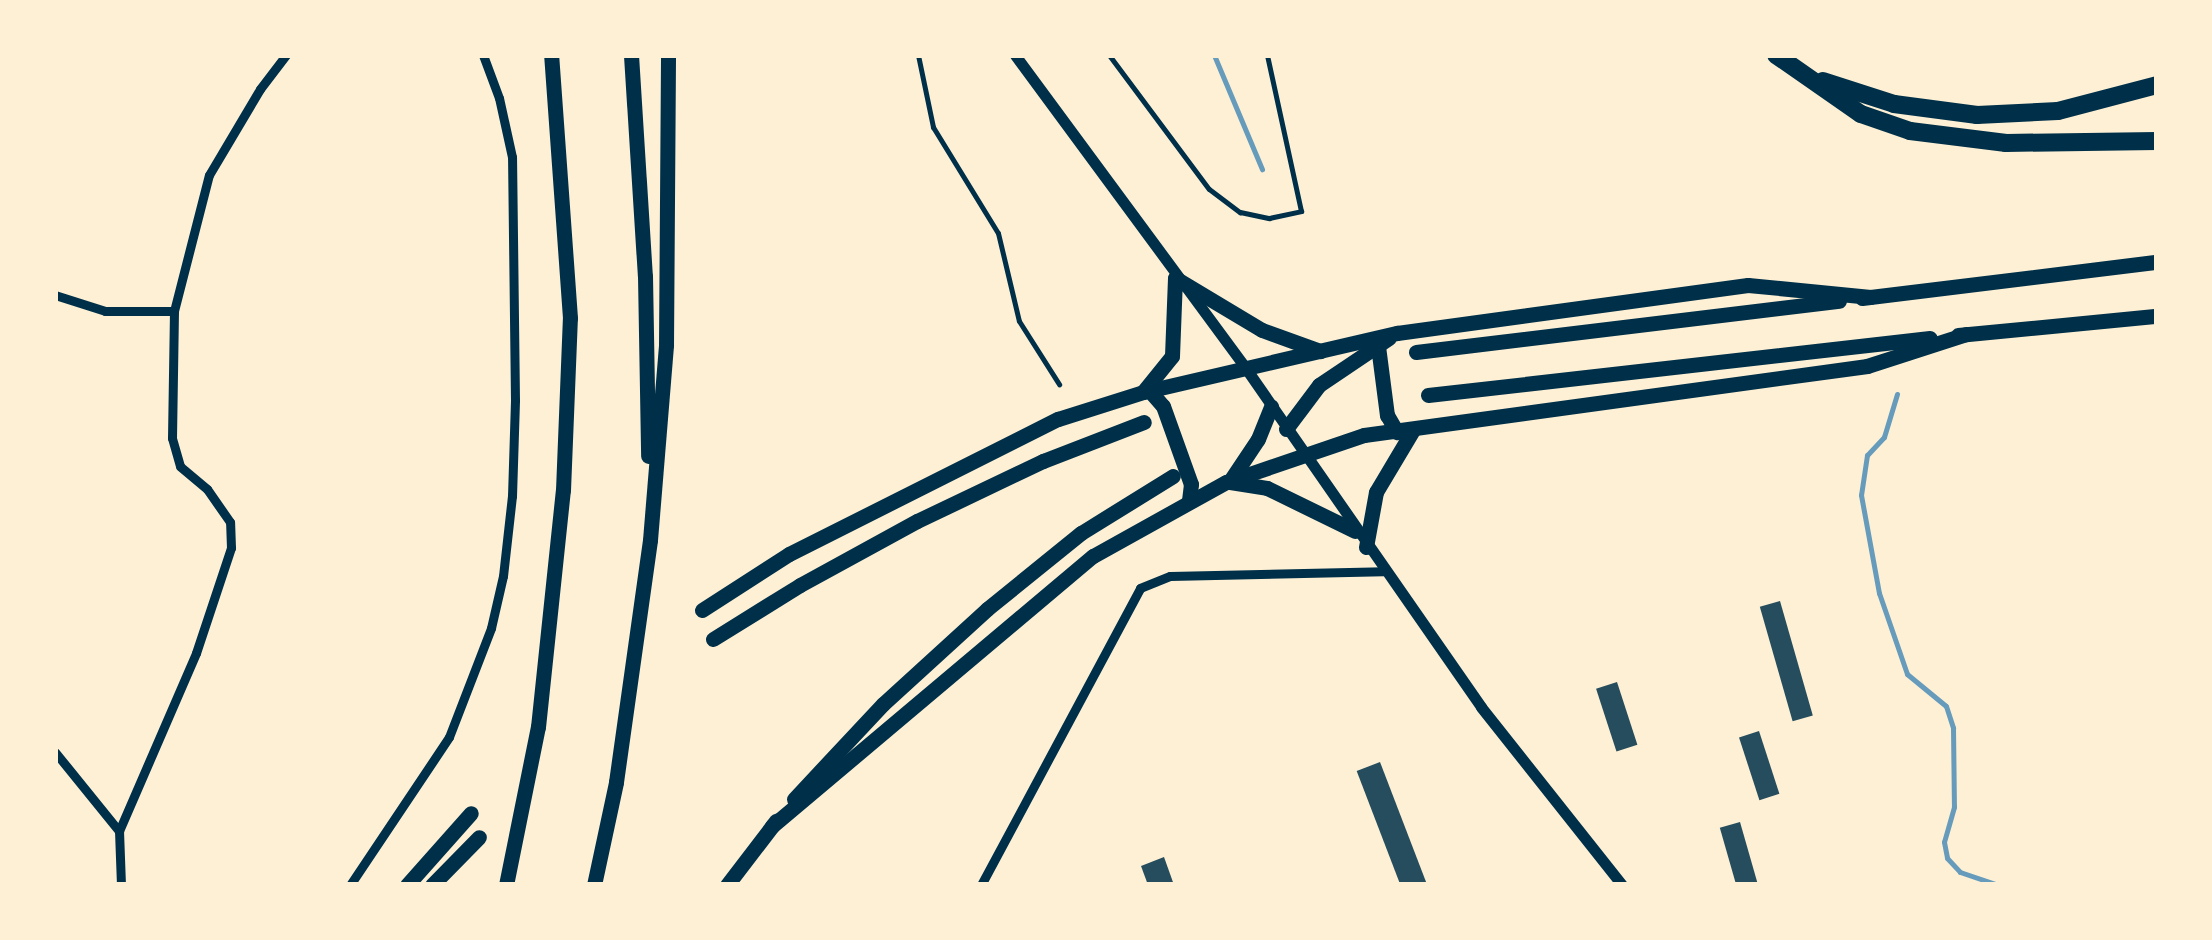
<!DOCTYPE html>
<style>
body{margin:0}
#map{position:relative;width:2212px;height:940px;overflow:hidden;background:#fdf0d5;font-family:"PT Serif",serif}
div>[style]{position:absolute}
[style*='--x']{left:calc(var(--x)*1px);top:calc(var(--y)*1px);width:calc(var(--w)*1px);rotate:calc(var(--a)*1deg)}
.stream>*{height:5px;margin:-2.5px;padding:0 2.5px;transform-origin:2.5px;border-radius:2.5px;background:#669bbc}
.building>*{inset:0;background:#264d5e;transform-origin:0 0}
.service>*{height:5px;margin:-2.5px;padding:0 2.5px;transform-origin:2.5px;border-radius:2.5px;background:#003049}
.minor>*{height:9px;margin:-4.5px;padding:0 4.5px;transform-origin:4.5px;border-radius:4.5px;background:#003049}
.tertiary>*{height:11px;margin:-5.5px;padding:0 5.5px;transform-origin:5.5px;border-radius:5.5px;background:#003049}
.trunk>*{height:15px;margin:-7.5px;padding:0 7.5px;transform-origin:7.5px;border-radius:7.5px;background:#003049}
.motorway>*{height:18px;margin:-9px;padding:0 9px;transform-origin:9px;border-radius:9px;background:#003049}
span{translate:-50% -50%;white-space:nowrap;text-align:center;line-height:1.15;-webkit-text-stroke:9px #fdf0d5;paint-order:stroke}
.frame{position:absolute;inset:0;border:58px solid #fdf0d5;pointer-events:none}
</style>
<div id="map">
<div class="stream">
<div style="--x:1214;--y:55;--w:124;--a:67.2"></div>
<div style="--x:1897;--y:394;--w:45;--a:106.8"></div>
<div style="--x:1884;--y:437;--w:25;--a:133"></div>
<div style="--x:1867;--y:455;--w:40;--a:98.5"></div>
<div style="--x:1861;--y:495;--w:100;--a:79.6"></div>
<div style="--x:1879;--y:593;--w:86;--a:70.9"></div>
<div style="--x:1907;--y:674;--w:50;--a:39.4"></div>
<div style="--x:1946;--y:706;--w:23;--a:72"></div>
<div style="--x:1953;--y:728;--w:79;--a:89.3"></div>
<div style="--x:1954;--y:807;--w:36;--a:106"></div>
<div style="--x:1944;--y:842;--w:16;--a:79"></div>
<div style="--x:1947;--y:858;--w:19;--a:47"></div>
<div style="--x:1960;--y:872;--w:40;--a:18.9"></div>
</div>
<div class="building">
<div style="left:1780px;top:601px;width:119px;height:21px;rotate:74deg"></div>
<div style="left:1617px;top:682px;width:66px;height:22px;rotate:72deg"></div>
<div style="left:1759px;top:731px;width:66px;height:21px;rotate:72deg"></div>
<div style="left:1380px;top:762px;width:132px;height:25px;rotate:69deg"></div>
<div style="left:1740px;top:822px;width:66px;height:21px;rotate:74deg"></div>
<div style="clip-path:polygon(1164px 857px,1174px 885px,1148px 885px,1141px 866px)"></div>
</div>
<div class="service">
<div style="--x:918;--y:55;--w:74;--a:78.2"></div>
<div style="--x:933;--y:127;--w:124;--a:58.5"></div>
<div style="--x:998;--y:233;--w:90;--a:76.6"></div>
<div style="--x:1019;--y:321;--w:75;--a:57.6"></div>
<div style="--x:1109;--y:55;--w:167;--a:53.3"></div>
<div style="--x:1209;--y:189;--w:39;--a:37"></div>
<div style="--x:1240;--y:212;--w:30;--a:12"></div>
<div style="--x:1269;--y:218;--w:33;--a:-12"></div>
<div style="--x:1301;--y:211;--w:160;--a:-102.3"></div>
</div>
<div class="minor">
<div style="--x:55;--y:295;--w:52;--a:17.7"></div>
<div style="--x:105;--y:311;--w:69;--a:0"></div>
<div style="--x:55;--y:752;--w:102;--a:51"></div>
<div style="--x:121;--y:885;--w:54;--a:-92.1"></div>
<div style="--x:119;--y:831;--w:194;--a:-66.6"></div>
<div style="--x:196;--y:653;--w:111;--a:-71.6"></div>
<div style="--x:231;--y:548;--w:26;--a:-92"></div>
<div style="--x:230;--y:522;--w:40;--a:-124.9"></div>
<div style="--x:207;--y:489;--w:35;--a:-140"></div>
<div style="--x:180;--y:466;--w:29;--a:-106"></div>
<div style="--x:172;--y:438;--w:127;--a:-89.1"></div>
<div style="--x:174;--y:311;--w:140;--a:-75.6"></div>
<div style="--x:209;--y:175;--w:100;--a:-59.3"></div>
<div style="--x:260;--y:89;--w:43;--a:-52.6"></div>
<div style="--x:350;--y:885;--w:178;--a:-56.2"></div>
<div style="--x:449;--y:737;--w:117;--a:-68.9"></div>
<div style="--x:491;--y:628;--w:53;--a:-77"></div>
<div style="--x:503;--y:576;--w:81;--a:-83.6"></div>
<div style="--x:512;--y:496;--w:96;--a:-88.2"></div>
<div style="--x:515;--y:400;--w:243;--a:-90.7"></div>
<div style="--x:512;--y:157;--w:60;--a:-102.4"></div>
<div style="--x:499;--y:98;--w:46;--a:-110.4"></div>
<div style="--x:981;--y:885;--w:337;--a:-61.8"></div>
<div style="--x:1140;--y:588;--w:32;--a:-22"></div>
<div style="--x:1170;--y:576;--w:213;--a:-1.3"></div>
</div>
<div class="tertiary">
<div style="--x:1015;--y:55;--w:391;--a:53.6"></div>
<div style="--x:1247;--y:370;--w:410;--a:55.2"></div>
<div style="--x:1481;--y:707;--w:227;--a:51.6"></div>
</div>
<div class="trunk">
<div style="--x:631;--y:55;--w:221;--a:86.4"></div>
<div style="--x:645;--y:276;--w:180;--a:89"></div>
<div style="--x:1175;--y:278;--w:101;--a:30.9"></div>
<div style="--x:1262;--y:330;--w:62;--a:19.9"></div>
<div style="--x:1862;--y:298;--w:297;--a:-7"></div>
<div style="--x:1958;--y:335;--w:200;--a:-5.5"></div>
<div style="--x:1378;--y:346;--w:70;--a:82.6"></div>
<div style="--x:1387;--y:415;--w:20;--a:60"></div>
<div style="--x:1416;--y:352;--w:426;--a:-6.9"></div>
<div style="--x:1149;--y:390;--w:21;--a:49"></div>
<div style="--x:1163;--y:406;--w:83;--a:70.3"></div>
<div style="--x:1191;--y:484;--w:17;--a:97"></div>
<div style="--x:1143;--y:392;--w:46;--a:-51.1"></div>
<div style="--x:1172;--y:356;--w:78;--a:-87.8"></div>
<div style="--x:1428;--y:395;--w:505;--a:-6.48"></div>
<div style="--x:1286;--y:429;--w:55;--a:-53.1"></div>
<div style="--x:1319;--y:385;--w:84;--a:-33.9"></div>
<div style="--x:1230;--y:481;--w:50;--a:-56.3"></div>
<div style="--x:1258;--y:439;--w:35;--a:-68"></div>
<div style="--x:1230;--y:482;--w:37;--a:9"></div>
<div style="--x:1267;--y:488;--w:98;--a:26"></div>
<div style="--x:1366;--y:547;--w:56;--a:-79.7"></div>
<div style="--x:1376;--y:492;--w:72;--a:-59.2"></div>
<div style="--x:702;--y:610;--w:103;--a:-32.8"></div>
<div style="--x:789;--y:554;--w:301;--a:-26.7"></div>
<div style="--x:1058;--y:419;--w:89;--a:-17.6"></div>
<div style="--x:1143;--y:392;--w:261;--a:-13.1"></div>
<div style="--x:1397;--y:333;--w:354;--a:-7.8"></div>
<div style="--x:1748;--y:285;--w:123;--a:5.6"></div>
<div style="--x:713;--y:639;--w:102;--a:-31.8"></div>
<div style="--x:800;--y:585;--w:133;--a:-28.7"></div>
<div style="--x:917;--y:521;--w:140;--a:-25.5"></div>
<div style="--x:1043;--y:461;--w:108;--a:-21.1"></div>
<div style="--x:794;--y:799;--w:130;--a:-46.9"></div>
<div style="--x:883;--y:704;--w:141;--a:-42.4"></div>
<div style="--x:987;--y:609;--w:121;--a:-39"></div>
<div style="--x:1081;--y:533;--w:108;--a:-31.8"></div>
<div style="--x:772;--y:826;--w:419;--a:-40.1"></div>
<div style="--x:1093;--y:556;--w:152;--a:-29.1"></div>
<div style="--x:1226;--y:482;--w:146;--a:-18.8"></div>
<div style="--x:1364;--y:435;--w:508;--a:-7.81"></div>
<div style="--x:1867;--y:366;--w:104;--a:-17.9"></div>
<div style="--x:407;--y:885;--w:96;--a:-48.4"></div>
<div style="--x:432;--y:885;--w:67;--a:-45.6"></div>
<div style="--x:506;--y:885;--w:161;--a:-78.6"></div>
<div style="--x:538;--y:727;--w:238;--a:-84"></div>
<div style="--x:563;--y:490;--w:172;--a:-87.7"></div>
<div style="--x:570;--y:318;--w:264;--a:-94.1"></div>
<div style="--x:594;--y:885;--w:105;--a:-77.9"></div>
<div style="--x:616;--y:782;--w:244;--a:-82"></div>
<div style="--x:650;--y:540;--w:196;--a:-85.3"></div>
<div style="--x:666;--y:345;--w:290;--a:-89.6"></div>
<div style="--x:727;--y:885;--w:81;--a:-52.6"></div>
</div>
<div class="motorway">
<div style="--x:1776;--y:55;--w:103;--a:34.8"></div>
<div style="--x:1861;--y:114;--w:52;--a:19.1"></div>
<div style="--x:1910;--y:131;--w:97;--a:7.1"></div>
<div style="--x:2006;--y:143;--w:151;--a:-0.8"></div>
<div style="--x:1823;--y:81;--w:75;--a:17.9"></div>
<div style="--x:1894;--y:104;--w:84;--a:7.5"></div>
<div style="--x:1977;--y:115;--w:81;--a:-2.8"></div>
<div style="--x:2058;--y:111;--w:102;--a:-14.7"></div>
</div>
<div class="frame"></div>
</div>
